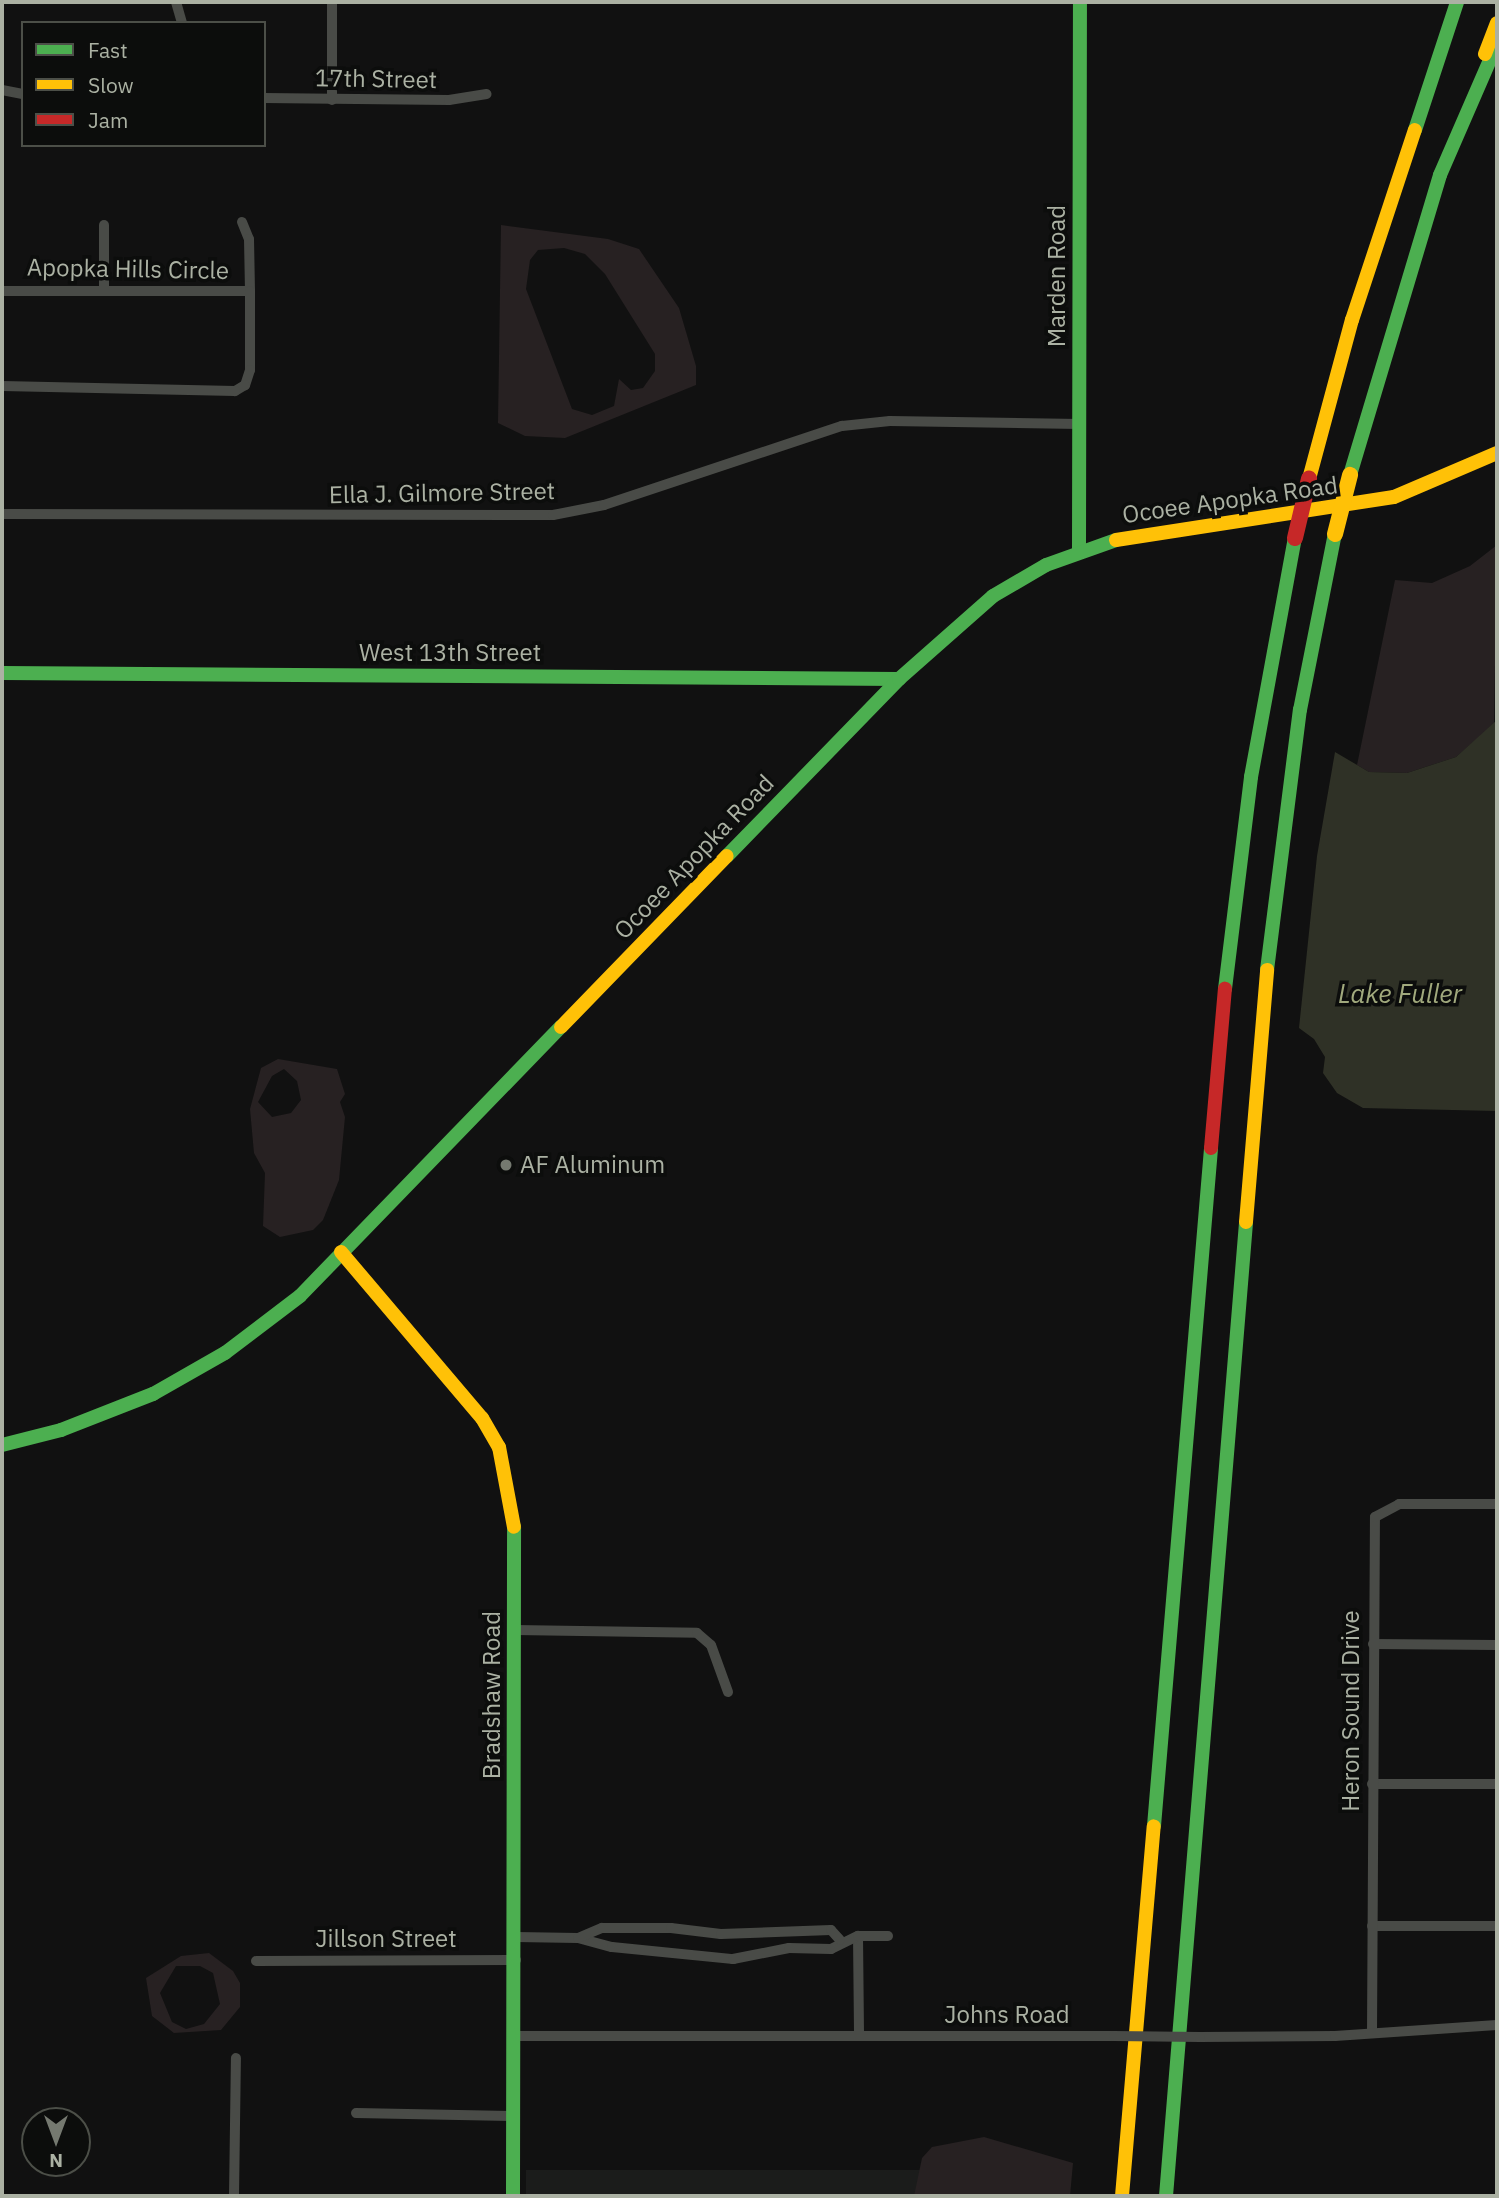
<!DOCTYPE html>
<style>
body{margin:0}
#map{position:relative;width:1499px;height:2198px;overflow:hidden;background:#111;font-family:"IBM Plex Sans",sans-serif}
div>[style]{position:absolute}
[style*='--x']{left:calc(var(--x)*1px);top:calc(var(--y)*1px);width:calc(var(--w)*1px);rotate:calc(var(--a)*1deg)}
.built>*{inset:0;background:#1b1c1b;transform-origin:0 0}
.green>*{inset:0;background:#272122}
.water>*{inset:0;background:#2f3126}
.street>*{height:10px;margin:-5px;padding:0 5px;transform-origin:5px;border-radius:5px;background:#494b47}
.fast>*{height:14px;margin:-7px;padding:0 7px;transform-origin:7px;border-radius:7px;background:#4caf50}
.slow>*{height:14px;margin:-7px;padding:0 7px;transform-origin:7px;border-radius:7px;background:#ffc107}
.jam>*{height:14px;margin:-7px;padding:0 7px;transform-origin:7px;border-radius:7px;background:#c62828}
.street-bridge>*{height:10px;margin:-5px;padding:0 5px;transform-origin:5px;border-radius:5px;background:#494b47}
.slow-bridge>*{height:16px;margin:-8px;padding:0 8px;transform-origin:8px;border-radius:8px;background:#ffc107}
.jam-bridge>*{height:16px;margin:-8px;padding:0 8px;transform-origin:8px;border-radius:8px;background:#c62828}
.dots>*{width:19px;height:19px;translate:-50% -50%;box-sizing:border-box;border:4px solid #0c0d0c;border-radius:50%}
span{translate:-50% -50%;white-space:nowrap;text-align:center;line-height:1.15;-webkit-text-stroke:7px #0c0d0c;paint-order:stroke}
.street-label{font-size:24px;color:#abb1a3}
.poi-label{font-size:24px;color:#abb1a3}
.left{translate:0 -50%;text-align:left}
.water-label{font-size:26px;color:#a1a97d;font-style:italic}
.frame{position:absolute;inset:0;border:4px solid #abb1a3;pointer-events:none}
.legend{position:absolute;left:21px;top:21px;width:245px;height:126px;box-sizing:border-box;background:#0c0d0c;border:2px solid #4c4f48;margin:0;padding:9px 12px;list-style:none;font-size:21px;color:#abb1a3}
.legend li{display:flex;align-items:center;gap:14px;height:35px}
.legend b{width:35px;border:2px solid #4c4f48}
.north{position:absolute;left:21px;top:2107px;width:70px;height:70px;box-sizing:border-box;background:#0c0d0c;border:2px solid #4c4f48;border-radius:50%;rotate:180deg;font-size:19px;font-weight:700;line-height:28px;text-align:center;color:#abb1a3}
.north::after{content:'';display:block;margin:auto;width:24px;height:32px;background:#757970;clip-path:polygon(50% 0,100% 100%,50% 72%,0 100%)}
</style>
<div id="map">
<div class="built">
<div style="left:949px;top:2170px;width:26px;height:423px;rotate:90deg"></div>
</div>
<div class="green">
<div style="clip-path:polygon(evenodd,501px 225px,608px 239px,639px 249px,679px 308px,696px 366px,696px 385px,565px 438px,525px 436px,498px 423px,501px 225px,564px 248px,585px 254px,605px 274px,655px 354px,655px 371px,643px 388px,631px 390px,619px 379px,614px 406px,592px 415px,572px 409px,526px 289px,530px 260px,538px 250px,564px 248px)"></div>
<div style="clip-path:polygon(1497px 545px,1494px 724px,1456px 757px,1407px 773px,1369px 772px,1357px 765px,1395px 580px,1432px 583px,1470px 566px)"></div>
<div style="clip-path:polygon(evenodd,278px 1059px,337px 1069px,345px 1094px,340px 1102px,345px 1117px,339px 1180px,323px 1220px,313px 1230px,280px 1237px,263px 1226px,265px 1173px,254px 1153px,250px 1109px,261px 1068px,278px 1059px,284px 1069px,297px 1081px,301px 1100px,291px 1113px,272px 1117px,258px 1102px,272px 1076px,284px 1069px)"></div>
<div style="clip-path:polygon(evenodd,209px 1953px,233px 1971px,240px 1983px,240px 2007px,221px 2030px,174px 2033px,152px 2016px,146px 1978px,181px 1956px,209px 1953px,176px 1966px,200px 1966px,213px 1973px,220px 2004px,204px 2024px,186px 2029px,172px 2022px,160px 1993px,176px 1966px)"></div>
<div style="clip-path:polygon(984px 2137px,1073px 2163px,1070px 2196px,914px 2196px,922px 2158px,932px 2147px)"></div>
</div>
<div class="water">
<div style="clip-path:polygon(1497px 720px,1497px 1111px,1363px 1108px,1337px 1093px,1323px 1073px,1325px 1057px,1314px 1039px,1299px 1028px,1317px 856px,1335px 752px,1369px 772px,1407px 773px,1456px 757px)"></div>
</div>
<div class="street">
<div style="--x:176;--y:2;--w:22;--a:74"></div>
<div style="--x:2;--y:90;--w:21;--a:11"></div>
<div style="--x:264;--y:98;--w:185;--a:0.6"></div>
<div style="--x:449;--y:100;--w:38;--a:-9"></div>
<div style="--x:332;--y:100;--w:98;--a:-90"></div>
<div style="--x:242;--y:222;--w:18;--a:68"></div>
<div style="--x:249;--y:239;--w:52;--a:88.9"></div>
<div style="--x:104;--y:225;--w:64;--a:90"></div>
<div style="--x:2;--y:291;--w:248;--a:0"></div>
<div style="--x:250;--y:291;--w:79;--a:90"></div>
<div style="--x:250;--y:370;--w:16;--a:108"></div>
<div style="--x:245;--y:385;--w:12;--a:149"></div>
<div style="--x:235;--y:391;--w:233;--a:-178.8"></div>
<div style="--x:2;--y:514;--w:551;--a:0.1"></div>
<div style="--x:553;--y:515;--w:52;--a:-11.1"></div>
<div style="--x:604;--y:505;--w:251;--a:-18.4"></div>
<div style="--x:842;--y:426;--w:48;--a:-5.9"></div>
<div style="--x:890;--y:421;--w:190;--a:0.9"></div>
<div style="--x:515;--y:1630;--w:182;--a:0.9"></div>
<div style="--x:697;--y:1633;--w:18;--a:41"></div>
<div style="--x:711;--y:1645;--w:50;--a:70.1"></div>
<div style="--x:1373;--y:1644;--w:124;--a:0.5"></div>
<div style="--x:1372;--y:1784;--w:125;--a:0"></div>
<div style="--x:1372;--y:1926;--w:125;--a:0"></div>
<div style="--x:858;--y:1936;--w:100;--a:89.4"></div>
<div style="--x:516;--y:1937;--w:62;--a:0.9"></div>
<div style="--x:578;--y:1938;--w:35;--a:15"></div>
<div style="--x:612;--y:1947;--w:122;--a:5.7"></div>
<div style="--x:733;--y:1959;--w:57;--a:-11.1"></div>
<div style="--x:789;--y:1948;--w:42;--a:1.4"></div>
<div style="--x:831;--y:1949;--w:30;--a:-26"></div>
<div style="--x:858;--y:1936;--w:30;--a:0"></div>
<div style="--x:578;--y:1938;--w:26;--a:-23"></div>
<div style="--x:602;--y:1928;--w:69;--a:0"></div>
<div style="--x:671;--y:1928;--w:50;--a:6.8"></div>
<div style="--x:721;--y:1934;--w:110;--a:-2.1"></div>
<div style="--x:831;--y:1930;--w:13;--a:48"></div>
<div style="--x:256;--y:1961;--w:260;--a:-0.2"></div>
<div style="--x:1372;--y:2032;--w:515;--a:-89.67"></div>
<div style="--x:1375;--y:1517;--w:27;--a:-28"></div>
<div style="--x:1399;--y:1504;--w:98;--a:0"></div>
<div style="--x:516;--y:2036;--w:598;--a:0"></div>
<div style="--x:1200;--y:2037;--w:135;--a:-0.4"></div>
<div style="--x:1335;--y:2036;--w:162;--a:-3.9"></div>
<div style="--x:356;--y:2113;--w:158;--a:1.1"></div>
<div style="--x:234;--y:2196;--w:138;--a:-89.2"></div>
</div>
<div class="fast">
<div style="--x:1415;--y:130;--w:135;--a:-71.8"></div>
<div style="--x:1350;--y:475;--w:313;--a:-73.3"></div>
<div style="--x:1440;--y:175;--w:143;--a:-66.5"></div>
<div style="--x:1079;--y:550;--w:548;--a:-89.9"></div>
<div style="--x:2;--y:673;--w:897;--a:0.38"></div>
<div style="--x:727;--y:856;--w:247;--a:-45.8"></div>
<div style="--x:899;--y:679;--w:125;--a:-41.4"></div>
<div style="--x:993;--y:596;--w:61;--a:-30.3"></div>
<div style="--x:1046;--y:565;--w:74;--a:-19.7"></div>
<div style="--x:1267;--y:970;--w:262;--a:-82.8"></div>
<div style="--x:1300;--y:710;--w:179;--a:-78.8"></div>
<div style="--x:1225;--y:989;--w:214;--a:-83"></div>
<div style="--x:1251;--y:777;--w:243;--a:-79.6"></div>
<div style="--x:2;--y:1445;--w:61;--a:-14.3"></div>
<div style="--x:61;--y:1430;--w:99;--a:-21.4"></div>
<div style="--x:153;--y:1394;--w:83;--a:-29.7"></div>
<div style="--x:225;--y:1353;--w:94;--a:-37.2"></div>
<div style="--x:300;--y:1296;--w:375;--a:-45.9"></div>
<div style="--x:1154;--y:1826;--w:680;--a:-85.19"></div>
<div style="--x:513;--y:2196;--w:669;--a:-89.91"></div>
<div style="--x:1166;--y:2196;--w:977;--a:-85.3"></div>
</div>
<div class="slow">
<div style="--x:1485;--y:54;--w:33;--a:-69"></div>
<div style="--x:1309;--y:479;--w:165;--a:-74.9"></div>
<div style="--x:1352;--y:320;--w:200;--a:-71.7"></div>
<div style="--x:1116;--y:540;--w:281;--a:-8.8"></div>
<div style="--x:1394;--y:497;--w:112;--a:-23.1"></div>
<div style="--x:561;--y:1027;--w:238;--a:-45.9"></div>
<div style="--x:1246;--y:1222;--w:253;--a:-85.2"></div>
<div style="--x:341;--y:1252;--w:218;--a:49.7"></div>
<div style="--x:482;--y:1418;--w:34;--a:60"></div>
<div style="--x:499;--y:1447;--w:81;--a:79.4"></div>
<div style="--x:1122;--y:2196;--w:371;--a:-85.1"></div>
</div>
<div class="jam">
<div style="--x:1211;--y:1148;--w:160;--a:-85"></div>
</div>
<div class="street-bridge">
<div style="--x:1114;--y:2036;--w:86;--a:0.7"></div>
</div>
<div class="slow-bridge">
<div style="--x:1335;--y:534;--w:61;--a:-75.7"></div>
</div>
<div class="jam-bridge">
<div style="--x:1295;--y:538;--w:61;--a:-76.7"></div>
</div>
<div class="dots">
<div style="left:506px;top:1165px;background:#757970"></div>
</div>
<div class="street-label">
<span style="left:376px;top:79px;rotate:1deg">17th Street</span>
<span style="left:128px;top:269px;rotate:1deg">Apopka Hills Circle</span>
<span style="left:1057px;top:276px;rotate:-90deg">Marden Road</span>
<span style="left:442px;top:493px;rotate:-1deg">Ella J. Gilmore Street</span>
<span style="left:1230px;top:500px;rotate:-8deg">Ocoee Apopka Road</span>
<span style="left:450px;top:653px">West 13th Street</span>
<span style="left:694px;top:857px;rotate:-46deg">Ocoee Apopka Road</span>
<span style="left:492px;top:1695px;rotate:-90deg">Bradshaw Road</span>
<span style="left:1351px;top:1711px;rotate:-90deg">Heron Sound Drive</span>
<span style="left:386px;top:1939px">Jillson Street</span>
<span style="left:1007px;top:2015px">Johns Road</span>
</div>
<div class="poi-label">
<span class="left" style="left:520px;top:1165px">AF Aluminum</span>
</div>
<div class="water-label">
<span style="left:1400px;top:994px">Lake Fuller</span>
</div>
<div class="frame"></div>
<ul class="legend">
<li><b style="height:9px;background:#4caf50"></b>Fast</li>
<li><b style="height:9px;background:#ffc107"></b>Slow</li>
<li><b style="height:9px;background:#c62828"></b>Jam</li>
</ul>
<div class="north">N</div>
</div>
